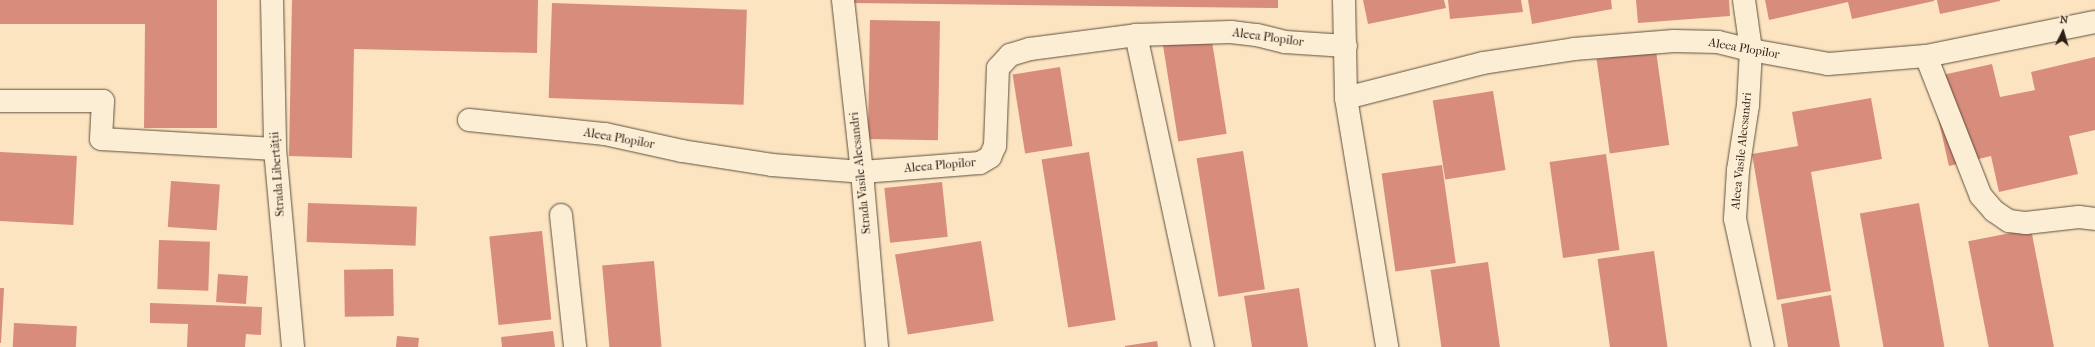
<!DOCTYPE html>
<meta charset="utf-8">
<style>
body{margin:0}
#map{position:relative;width:2095px;height:347px;overflow:hidden;background:#fbe4bf;font-family:"IM FELL French Canon",serif}
div>[style]{position:absolute}
[style*='--x']{left:calc(var(--x)*1px);top:calc(var(--y)*1px);width:calc(var(--w)*1px);rotate:calc(var(--a)*1deg)}
.building>*{inset:0;background:#d88c7c;transform-origin:0 0}
.roads{filter:drop-shadow(0 0 1px #605040) drop-shadow(0 0 1px #605040)}
.minor>*{height:22px;margin:-11px;padding:0 11px;transform-origin:11px;border-radius:11px;background:#fcedd5}
span{translate:-50% -50%;white-space:nowrap;text-align:center;line-height:1.15;-webkit-text-stroke:3px #fcedd5;paint-order:stroke}
.street-label{font-size:12px;color:#2d1f15}
.north{position:absolute;left:2043px;top:12px;width:40px;height:40px;-webkit-text-stroke:3px #fcedd5;paint-order:stroke;rotate:5deg;font-size:11px;font-weight:700;line-height:16px;text-align:center;color:#2d1f15}
.north::after{content:'';display:block;margin:auto;width:14px;height:18px;background:#2d1f15;clip-path:polygon(50% 0,100% 100%,50% 72%,0 100%)}
</style>
<div id="map">
<div class="building">
<div style="clip-path:polygon(0 0,217px 0,217px 128px,144px 128px,145px 24px,0 24px)"></div>
<div style="clip-path:polygon(292px 0,538px 0,537px 53px,354px 49px,352px 158px,289px 156px)"></div>
<div style="clip-path:polygon(853px 0,1278px 0,1278px 8px,853px 3px)"></div>
<div style="clip-path:polygon(1363px 0,1444px 0,1446px 8px,1368px 24px)"></div>
<div style="clip-path:polygon(1448px 0,1521px 0,1523px 12px,1450px 19px)"></div>
<div style="clip-path:polygon(1528px 0,1611px 0,1612px 9px,1532px 24px)"></div>
<div style="clip-path:polygon(1636px 0,1729px 0,1730px 16px,1638px 23px)"></div>
<div style="clip-path:polygon(1765px 0,1934px 0,1934px 1px,1852px 19px,1848px 2px,1769px 20px)"></div>
<div style="clip-path:polygon(1937px 0,2000px 0,2000px 1px,1940px 14px)"></div>
<div style="left:552px;top:3px;width:195px;height:95px;rotate:2deg"></div>
<div style="left:870px;top:20px;width:70px;height:119px;rotate:1deg"></div>
<div style="left:1211px;top:35px;width:100px;height:49px;rotate:81deg"></div>
<div style="left:1656px;top:51px;width:95px;height:60px;rotate:82deg"></div>
<div style="clip-path:polygon(2095px 57px,2095px 130px,2069px 136px,2078px 174px,1999px 192px,1991px 156px,1949px 166px,1929px 78px,1992px 64px,2000px 97px,2035px 90px,2031px 72px)"></div>
<div style="left:1060px;top:67px;width:80px;height:48px;rotate:81deg"></div>
<div style="left:1493px;top:91px;width:80px;height:61px;rotate:81deg"></div>
<div style="clip-path:polygon(1871px 98px,1882px 159px,1811px 172px,1831px 291px,1777px 300px,1752px 154px,1798px 146px,1792px 112px)"></div>
<div style="left:1243px;top:151px;width:140px;height:47px;rotate:81deg"></div>
<div style="left:0;top:152px;width:77px;height:69px;rotate:3deg"></div>
<div style="left:1089px;top:152px;width:170px;height:48px;rotate:81deg"></div>
<div style="left:1606px;top:154px;width:97px;height:57px;rotate:82deg"></div>
<div style="left:1442px;top:165px;width:99px;height:61px;rotate:82deg"></div>
<div style="left:171px;top:181px;width:49px;height:46px;rotate:4deg"></div>
<div style="left:942px;top:182px;width:55px;height:58px;rotate:84deg"></div>
<div style="left:308px;top:203px;width:109px;height:39px;rotate:2deg"></div>
<div style="left:1919px;top:203px;width:146px;height:60px;rotate:80deg"></div>
<div style="left:2031px;top:229px;width:120px;height:64px;rotate:79deg"></div>
<div style="left:542px;top:231px;width:89px;height:53px;rotate:84deg"></div>
<div style="left:159px;top:240px;width:51px;height:49px;rotate:2deg"></div>
<div style="left:981px;top:241px;width:81px;height:87px;rotate:81deg"></div>
<div style="left:1654px;top:251px;width:97px;height:57px;rotate:82deg"></div>
<div style="left:654px;top:261px;width:86px;height:52px;rotate:85deg"></div>
<div style="left:1488px;top:262px;width:86px;height:58px;rotate:82deg"></div>
<div style="left:393px;top:269px;width:47px;height:49px;rotate:89deg"></div>
<div style="left:218px;top:274px;width:30px;height:28px;rotate:4deg"></div>
<div style="clip-path:polygon(0 288px,4px 288px,1px 343px,0 343px)"></div>
<div style="clip-path:polygon(1299px 288px,1308px 347px,1252px 347px,1244px 296px)"></div>
<div style="clip-path:polygon(1831px 295px,1840px 347px,1788px 347px,1781px 304px)"></div>
<div style="clip-path:polygon(150px 303px,262px 307px,261px 335px,246px 334px,245px 347px,187px 347px,188px 324px,150px 323px)"></div>
<div style="left:14px;top:323px;width:63px;height:24px;rotate:3deg"></div>
<div style="clip-path:polygon(553px 331px,555px 347px,502px 347px,501px 337px)"></div>
<div style="clip-path:polygon(397px 336px,419px 338px,418px 347px,396px 347px)"></div>
<div style="clip-path:polygon(1157px 341px,1158px 347px,1125px 347px,1125px 346px)"></div>
</div>
<div class="roads">
<div class="minor">
<div style="--x:272;--y:0;--w:149;--a:88.8"></div>
<div style="--x:275;--y:149;--w:199;--a:84.8"></div>
<div style="--x:843;--y:0;--w:173;--a:83.7"></div>
<div style="--x:862;--y:172;--w:176;--a:85.1"></div>
<div style="--x:1344;--y:0;--w:98;--a:88.8"></div>
<div style="--x:1346;--y:98;--w:252;--a:80.6"></div>
<div style="--x:1744;--y:0;--w:50;--a:82"></div>
<div style="--x:1751;--y:50;--w:55;--a:93.1"></div>
<div style="--x:1748;--y:105;--w:66;--a:98.7"></div>
<div style="--x:1738;--y:170;--w:49;--a:93.5"></div>
<div style="--x:1735;--y:219;--w:131;--a:77.7"></div>
<div style="--x:1136;--y:35;--w:319;--a:77.9"></div>
<div style="--x:1926;--y:56;--w:150;--a:68.6"></div>
<div style="--x:1981;--y:196;--w:20;--a:49"></div>
<div style="--x:1994;--y:211;--w:18;--a:34"></div>
<div style="--x:2009;--y:221;--w:17;--a:7"></div>
<div style="--x:2026;--y:223;--w:53;--a:-6.5"></div>
<div style="--x:2079;--y:217;--w:16;--a:7"></div>
<div style="--x:1346;--y:98;--w:141;--a:-14.3"></div>
<div style="--x:1483;--y:63;--w:92;--a:-8.7"></div>
<div style="--x:1574;--y:49;--w:100;--a:-4.6"></div>
<div style="--x:1674;--y:41;--w:44;--a:1.3"></div>
<div style="--x:1718;--y:42;--w:34;--a:14"></div>
<div style="--x:1751;--y:50;--w:78;--a:10.3"></div>
<div style="--x:1828;--y:64;--w:98;--a:-4.7"></div>
<div style="--x:1926;--y:56;--w:172;--a:-11.4"></div>
<div style="--x:0;--y:101;--w:103;--a:0"></div>
<div style="--x:103;--y:101;--w:38;--a:93"></div>
<div style="--x:101;--y:139;--w:174;--a:3.3"></div>
<div style="--x:469;--y:120;--w:137;--a:5.9"></div>
<div style="--x:605;--y:134;--w:79;--a:12.4"></div>
<div style="--x:682;--y:151;--w:91;--a:8.8"></div>
<div style="--x:772;--y:165;--w:90;--a:4.4"></div>
<div style="--x:862;--y:172;--w:118;--a:-4.4"></div>
<div style="--x:980;--y:163;--w:12;--a:-31"></div>
<div style="--x:990;--y:157;--w:12;--a:-66"></div>
<div style="--x:995;--y:146;--w:78;--a:-87.8"></div>
<div style="--x:998;--y:68;--w:18;--a:-47"></div>
<div style="--x:1010;--y:55;--w:21;--a:-17"></div>
<div style="--x:1030;--y:49;--w:107;--a:-7.5"></div>
<div style="--x:1136;--y:35;--w:95;--a:-1.8"></div>
<div style="--x:1231;--y:32;--w:26;--a:7"></div>
<div style="--x:1257;--y:35;--w:29;--a:14"></div>
<div style="--x:1285;--y:42;--w:61;--a:3.8"></div>
<div style="--x:561;--y:215;--w:133;--a:83.9"></div>
</div>
</div>
<div class="street-label">
<span style="left:1268px;top:38px;rotate:8deg">Aleea Plopilor</span>
<span style="left:1744px;top:49px;rotate:10deg">Aleea Plopilor</span>
<span style="left:619px;top:139px;rotate:10deg">Aleea Plopilor</span>
<span style="left:1742px;top:151px;rotate:-84deg">Aleea Vasile Alecsandri</span>
<span style="left:940px;top:166px;rotate:-5deg">Aleea Plopilor</span>
<span style="left:861px;top:173px;rotate:-96deg">Strada Vasile Alecsandri</span>
<span style="left:278px;top:174px;rotate:-94deg">Strada Libertății</span>
</div>
<div class="north">N</div>
</div>
